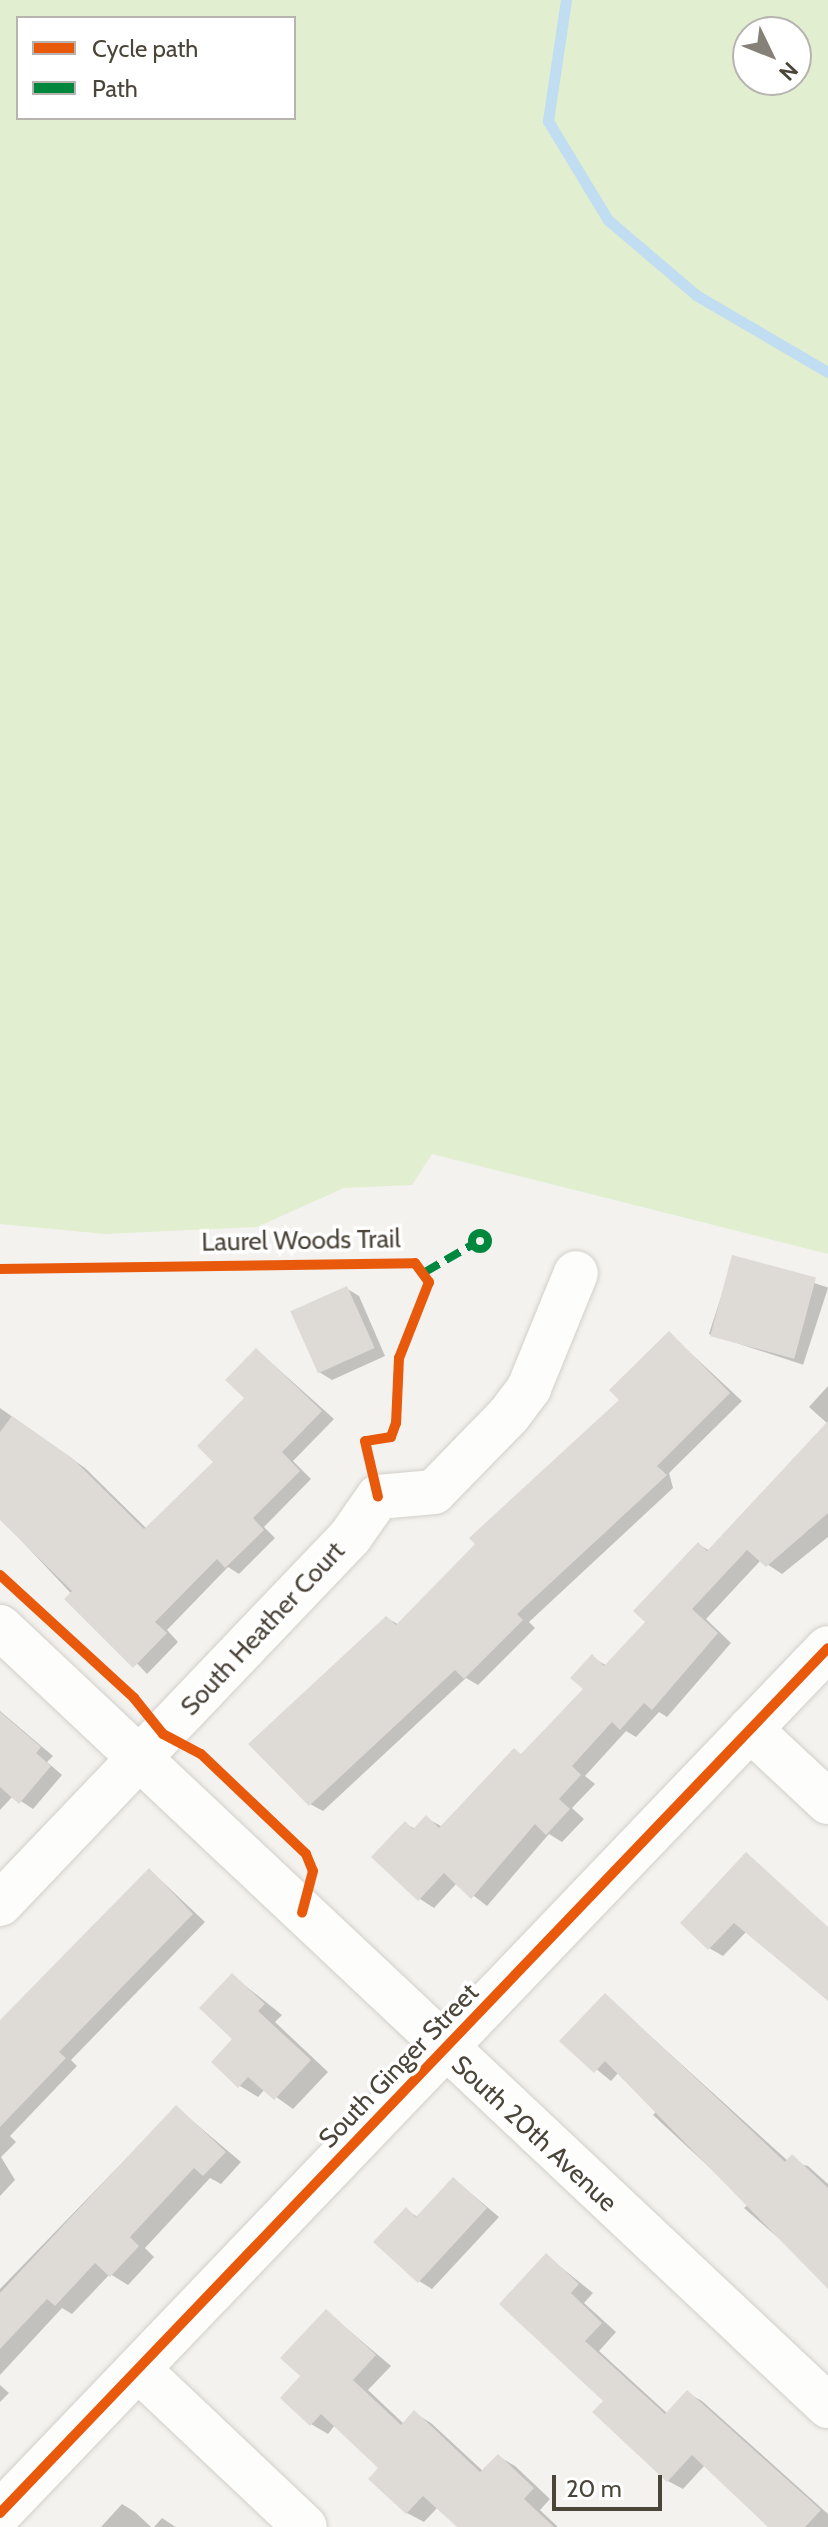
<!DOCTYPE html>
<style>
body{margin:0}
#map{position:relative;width:828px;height:2527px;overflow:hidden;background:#f4f2ee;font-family:Cabin,sans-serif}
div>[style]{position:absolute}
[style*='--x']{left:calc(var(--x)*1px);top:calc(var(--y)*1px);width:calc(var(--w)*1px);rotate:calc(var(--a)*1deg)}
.green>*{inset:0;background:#e1eecf}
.shadow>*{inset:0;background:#0003;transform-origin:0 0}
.stream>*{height:11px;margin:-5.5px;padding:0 5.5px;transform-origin:5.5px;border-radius:5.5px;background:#c0ddf1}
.building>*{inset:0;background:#dedbd6;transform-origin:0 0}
.roads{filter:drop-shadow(0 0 2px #d2d0cb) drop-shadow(0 0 2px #d2d0cb)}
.minor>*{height:44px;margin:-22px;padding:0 22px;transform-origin:22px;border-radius:22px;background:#fdfdfc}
.quiet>*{height:8px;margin-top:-4px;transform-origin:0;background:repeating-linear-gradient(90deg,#00873e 0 16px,transparent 0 24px)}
.quiet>.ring{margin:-4px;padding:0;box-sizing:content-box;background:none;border:8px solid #00873e;border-radius:50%}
.cycleway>*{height:10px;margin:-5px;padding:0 5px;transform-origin:5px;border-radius:5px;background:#e8590c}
span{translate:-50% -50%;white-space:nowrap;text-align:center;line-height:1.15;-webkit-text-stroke:7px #fff;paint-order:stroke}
.street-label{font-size:26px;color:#4b4439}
.legend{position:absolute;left:16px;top:16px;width:280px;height:104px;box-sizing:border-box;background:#fff;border:2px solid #b7b4b0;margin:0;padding:10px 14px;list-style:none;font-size:24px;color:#4b4439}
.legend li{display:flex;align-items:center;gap:16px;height:40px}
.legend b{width:40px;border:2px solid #b7b4b0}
.north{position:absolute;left:732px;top:16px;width:80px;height:80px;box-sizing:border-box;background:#fff;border:2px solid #b7b4b0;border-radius:50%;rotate:133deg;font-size:22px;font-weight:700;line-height:32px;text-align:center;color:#4b4439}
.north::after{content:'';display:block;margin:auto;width:28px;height:36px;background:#868178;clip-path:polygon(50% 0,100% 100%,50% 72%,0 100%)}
.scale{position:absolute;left:552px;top:2475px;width:110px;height:36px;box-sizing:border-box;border:4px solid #4b4439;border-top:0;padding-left:10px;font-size:24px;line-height:28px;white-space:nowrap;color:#4b4439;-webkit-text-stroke:6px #fff;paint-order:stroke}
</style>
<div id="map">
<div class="green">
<div style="clip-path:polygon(evenodd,0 0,828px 0,828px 1254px,432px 1154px,412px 1185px,344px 1188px,257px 1227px,105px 1234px,0 1224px,0 0,18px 18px,294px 18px,294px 118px,18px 118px,18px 18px,0 0,748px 32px,796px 32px,796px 80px,748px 80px,748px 32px)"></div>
</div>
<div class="shadow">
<div style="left:734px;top:1257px;width:99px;height:81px;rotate:18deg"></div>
<div style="clip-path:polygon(346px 1288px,359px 1296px,385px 1356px,332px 1380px,319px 1372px)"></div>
<div style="clip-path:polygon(669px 1333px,742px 1401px,669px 1473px,673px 1488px,529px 1622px,535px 1628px,478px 1685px,466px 1678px,323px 1811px,310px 1804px,387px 1618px,399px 1625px,622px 1400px)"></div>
<div style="clip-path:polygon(257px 1350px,334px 1419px,293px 1461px,311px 1479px,264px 1527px,275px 1538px,239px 1574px,228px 1567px,167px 1630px,178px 1642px,147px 1674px,0 1518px,0 1408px,85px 1468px,147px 1529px,216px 1462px,247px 1398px)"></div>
<div style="clip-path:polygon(828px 1386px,828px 1537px,782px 1574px,761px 1560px,706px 1619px,731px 1643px,667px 1717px,659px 1712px,636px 1737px,626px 1731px,585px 1776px,595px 1784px,572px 1808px,584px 1819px,562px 1842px,549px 1834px,487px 1906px,457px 1883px,434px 1908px,420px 1899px,405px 1824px,416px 1829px,426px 1818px,441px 1826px,523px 1755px,585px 1689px,592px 1657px,607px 1666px,648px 1622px,698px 1544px,710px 1551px,828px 1424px,809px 1407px)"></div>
<div style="clip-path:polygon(0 1711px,53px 1756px,47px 1762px,62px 1775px,33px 1809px,13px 1796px,0 1810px)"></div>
<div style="clip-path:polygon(746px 1854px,828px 1928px,828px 1998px,746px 1932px,723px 1956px,709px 1948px)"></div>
<div style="clip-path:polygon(150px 1870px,205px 1922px,71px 2060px,77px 2066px,10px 2136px,16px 2142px,1px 2157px,15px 2180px,0 2196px,0 2025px)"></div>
<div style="clip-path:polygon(232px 1975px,282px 2015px,275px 2022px,328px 2072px,293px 2109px,265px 2089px,258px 2097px,240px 2086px)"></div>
<div style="clip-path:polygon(605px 1995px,788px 2161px,808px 2166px,828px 2184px,828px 2281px,744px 2208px,749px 2204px,653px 2115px,659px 2109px,619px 2072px,611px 2081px,562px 2041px)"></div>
<div style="clip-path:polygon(176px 2107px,241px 2162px,221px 2184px,210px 2178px,145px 2248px,154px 2257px,128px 2285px,110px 2274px,72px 2314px,62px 2308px,0 2375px,0 2289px)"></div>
<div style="clip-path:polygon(454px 2179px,499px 2217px,432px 2289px,419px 2281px,406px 2210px,418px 2217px)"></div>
<div style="clip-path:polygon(547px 2256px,593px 2293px,584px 2303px,616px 2332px,599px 2351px,668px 2414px,687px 2393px,702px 2401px,828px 2514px,828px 2527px,771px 2527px,705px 2465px,683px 2489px,668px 2481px,605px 2401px)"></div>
<div style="clip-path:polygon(326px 2311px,391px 2366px,368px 2390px,404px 2424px,414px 2413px,431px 2423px,484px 2472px,498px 2456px,515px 2466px,550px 2499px,540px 2510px,558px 2527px,460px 2527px,438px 2507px,424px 2522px,407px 2513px,381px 2468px,335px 2425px,328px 2434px,311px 2424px,302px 2376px)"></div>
<div style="clip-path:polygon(0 2385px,9px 2393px,0 2402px)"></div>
<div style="clip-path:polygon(122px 2504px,135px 2512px,151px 2527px,101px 2527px)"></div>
<div style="clip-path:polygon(162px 2518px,174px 2526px,176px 2527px,154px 2527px)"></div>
</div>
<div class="stream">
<div style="--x:566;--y:0;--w:122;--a:98.5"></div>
<div style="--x:548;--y:121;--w:116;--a:58.8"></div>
<div style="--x:608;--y:220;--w:116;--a:40.4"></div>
<div style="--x:696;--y:295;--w:153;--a:30.3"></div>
</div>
<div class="building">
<div style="left:732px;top:1255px;width:87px;height:84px;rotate:15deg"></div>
<div style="left:347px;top:1286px;width:68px;height:62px;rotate:66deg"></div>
<div style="clip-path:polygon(669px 1331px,730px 1393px,657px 1466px,667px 1475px,517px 1614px,523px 1620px,464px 1679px,455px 1670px,309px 1806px,248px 1744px,386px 1616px,396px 1625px,475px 1544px,469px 1538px,619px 1400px,609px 1390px)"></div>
<div style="clip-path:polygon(256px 1348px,322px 1411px,282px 1452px,300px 1471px,253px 1518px,264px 1530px,225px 1568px,217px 1559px,155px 1622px,167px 1633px,133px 1668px,64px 1599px,72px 1591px,0 1520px,0 1432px,12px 1416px,72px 1458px,144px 1529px,213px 1462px,197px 1446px,244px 1398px,225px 1380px)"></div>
<div style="clip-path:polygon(828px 1421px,828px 1513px,766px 1567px,747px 1550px,692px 1609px,718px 1633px,652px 1710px,644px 1703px,620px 1730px,612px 1722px,572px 1766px,581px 1775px,559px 1799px,570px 1809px,546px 1835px,535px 1824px,471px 1899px,444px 1873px,418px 1901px,371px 1857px,405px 1821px,413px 1829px,426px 1815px,439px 1828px,514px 1748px,521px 1754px,583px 1689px,570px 1678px,592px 1654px,604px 1666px,645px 1622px,633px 1611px,698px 1542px,707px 1551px)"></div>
<div style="clip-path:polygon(0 1712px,41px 1747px,36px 1753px,51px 1766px,19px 1804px,0 1787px)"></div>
<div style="clip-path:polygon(746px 1852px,828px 1927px,828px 2001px,734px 1923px,708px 1950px,680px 1923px)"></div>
<div style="clip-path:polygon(149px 1868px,193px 1914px,59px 2052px,66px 2058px,0 2127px,0 2020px)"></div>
<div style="clip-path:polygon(232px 1973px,265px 2004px,258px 2011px,311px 2060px,274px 2100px,248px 2077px,238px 2088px,211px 2062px,232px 2039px,199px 2008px)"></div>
<div style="clip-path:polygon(605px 1993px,785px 2162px,792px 2154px,828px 2188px,828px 2289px,605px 2061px,594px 2073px,559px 2041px)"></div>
<div style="clip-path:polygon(176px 2105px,226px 2152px,203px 2176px,194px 2168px,130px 2237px,139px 2246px,110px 2277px,95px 2263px,55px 2306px,47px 2299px,0 2349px,0 2293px)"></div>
<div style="clip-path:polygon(453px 2177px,487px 2208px,418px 2283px,373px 2242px,406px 2207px,416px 2217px)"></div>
<div style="clip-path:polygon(546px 2253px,579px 2284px,571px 2293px,602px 2323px,585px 2341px,665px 2414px,687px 2390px,821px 2510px,805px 2527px,768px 2527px,692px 2455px,667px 2482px,592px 2412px,603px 2401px,499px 2304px)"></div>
<div style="clip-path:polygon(326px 2309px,376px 2355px,353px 2380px,401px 2425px,414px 2410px,480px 2472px,498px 2454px,534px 2488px,524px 2499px,554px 2527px,457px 2527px,423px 2496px,406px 2514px,368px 2479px,378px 2468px,321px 2414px,310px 2426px,280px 2398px,300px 2376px,280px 2358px)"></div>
</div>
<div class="roads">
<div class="minor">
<div style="--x:0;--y:1627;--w:1137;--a:43.25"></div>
<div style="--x:750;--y:1729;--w:107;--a:43.1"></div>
<div style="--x:0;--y:1904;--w:507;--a:-46.36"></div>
<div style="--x:350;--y:1537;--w:49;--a:-55"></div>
<div style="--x:378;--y:1497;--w:56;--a:-5.1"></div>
<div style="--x:434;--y:1492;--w:107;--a:-45.8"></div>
<div style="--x:509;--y:1415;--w:34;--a:-53"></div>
<div style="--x:529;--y:1388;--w:124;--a:-67.8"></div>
<div style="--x:139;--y:2370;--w:228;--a:43.4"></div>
<div style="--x:0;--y:2513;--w:1197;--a:-46.25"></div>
</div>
</div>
<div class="quiet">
<div class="ring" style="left:472px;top:1233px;width:8px;height:8px"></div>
<div style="--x:425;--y:1272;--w:54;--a:-29.9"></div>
</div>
<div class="cycleway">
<div style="--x:0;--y:1269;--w:415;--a:-0.8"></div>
<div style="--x:415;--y:1263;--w:24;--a:54"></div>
<div style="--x:429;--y:1282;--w:82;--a:111.5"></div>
<div style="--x:399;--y:1358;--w:65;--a:92.6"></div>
<div style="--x:396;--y:1423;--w:15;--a:110"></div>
<div style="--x:391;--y:1437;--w:26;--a:171"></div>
<div style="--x:365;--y:1441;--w:57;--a:76.9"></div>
<div style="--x:0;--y:1575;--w:182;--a:42.5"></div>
<div style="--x:134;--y:1698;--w:46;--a:51.1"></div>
<div style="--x:163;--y:1734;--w:43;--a:27.8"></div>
<div style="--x:201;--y:1754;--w:145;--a:43.6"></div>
<div style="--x:306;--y:1854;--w:18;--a:68"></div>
<div style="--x:313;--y:1871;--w:43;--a:104.7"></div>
<div style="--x:0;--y:2513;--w:1197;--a:-46.25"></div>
</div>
<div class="street-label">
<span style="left:301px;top:1241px;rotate:-1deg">Laurel Woods Trail</span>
<span style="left:263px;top:1629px;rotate:-47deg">South Heather Court</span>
<span style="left:399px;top:2066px;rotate:-46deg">South Ginger Street</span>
<span style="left:534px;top:2134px;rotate:43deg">South 20th Avenue</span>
</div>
<ul class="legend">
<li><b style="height:10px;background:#e8590c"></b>Cycle path</li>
<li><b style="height:10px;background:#00873e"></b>Path</li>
</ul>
<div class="north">N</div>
<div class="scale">20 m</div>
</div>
